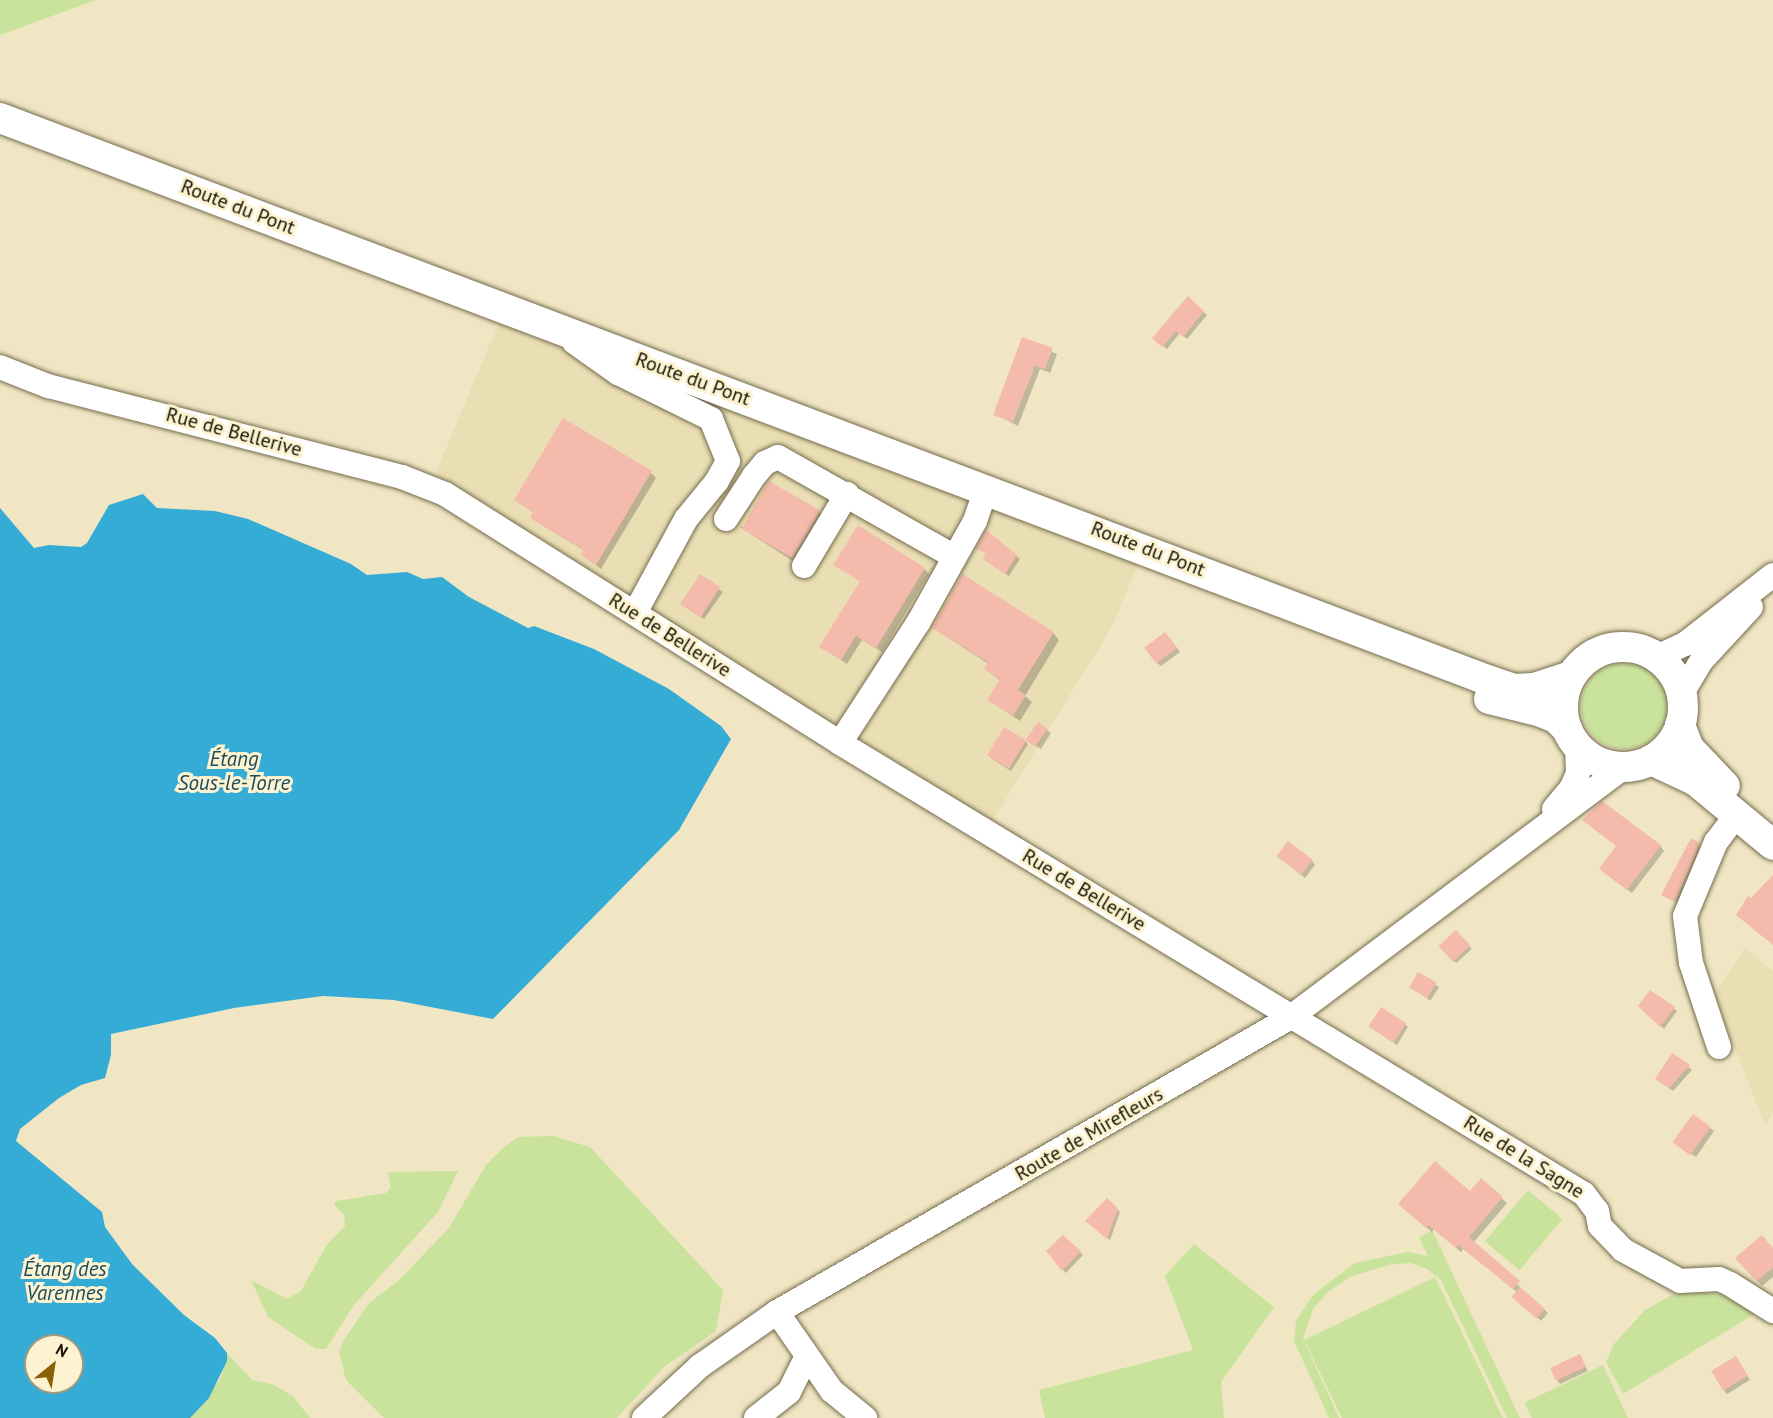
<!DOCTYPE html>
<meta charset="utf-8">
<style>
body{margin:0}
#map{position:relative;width:1773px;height:1418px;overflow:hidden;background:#f0e6c4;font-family:"PT Sans",sans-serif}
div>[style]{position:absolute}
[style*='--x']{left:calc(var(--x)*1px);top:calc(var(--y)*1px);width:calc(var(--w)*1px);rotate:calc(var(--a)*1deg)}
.built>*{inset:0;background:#eadeb4}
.green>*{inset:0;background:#cae39c;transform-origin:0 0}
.round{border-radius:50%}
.water>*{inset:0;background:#35acd5}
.shadow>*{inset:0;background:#0003;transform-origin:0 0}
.building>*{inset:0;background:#f4baab;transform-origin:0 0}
.roads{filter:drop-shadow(0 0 2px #756c4d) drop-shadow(0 0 2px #756c4d)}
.minor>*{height:24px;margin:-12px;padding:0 12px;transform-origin:12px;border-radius:12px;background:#fff}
.major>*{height:30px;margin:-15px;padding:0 15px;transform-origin:15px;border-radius:15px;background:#fff}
.major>.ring{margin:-15px;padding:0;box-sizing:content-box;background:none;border:30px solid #fff;border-radius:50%}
span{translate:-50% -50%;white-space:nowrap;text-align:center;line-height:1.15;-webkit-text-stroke:6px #fdf3d1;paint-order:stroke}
.street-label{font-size:20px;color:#161307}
.water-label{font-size:21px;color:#1b4c5d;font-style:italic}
.north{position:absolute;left:24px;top:1334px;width:60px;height:60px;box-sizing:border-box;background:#fdf3d1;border:2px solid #a19980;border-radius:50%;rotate:30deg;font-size:16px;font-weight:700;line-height:24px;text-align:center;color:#161307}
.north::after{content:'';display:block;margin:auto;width:21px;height:27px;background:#8b6203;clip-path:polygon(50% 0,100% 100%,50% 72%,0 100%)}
</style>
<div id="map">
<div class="built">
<div style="clip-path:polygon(502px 315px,1139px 562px,1112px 627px,991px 823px,438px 481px,437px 470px)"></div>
<div style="clip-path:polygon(1745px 948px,1773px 971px,1773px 1113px,1765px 1125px,1714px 994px)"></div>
</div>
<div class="green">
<div style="clip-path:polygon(0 0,96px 0,0 35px)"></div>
<div class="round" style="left:1581px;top:663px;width:86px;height:86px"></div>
<div style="clip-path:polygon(553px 1136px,590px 1147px,723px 1290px,716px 1331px,664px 1367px,617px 1418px,384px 1418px,346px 1380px,339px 1352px,344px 1340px,369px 1303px,398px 1281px,449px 1228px,486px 1165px,503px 1148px,518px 1137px)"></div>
<div style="clip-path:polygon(458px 1171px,438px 1212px,354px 1305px,326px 1349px,316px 1349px,268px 1317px,251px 1280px,287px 1299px,301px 1291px,326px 1246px,345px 1226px,344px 1215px,334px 1205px,336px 1201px,386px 1193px,391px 1187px,388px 1172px)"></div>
<div style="left:1528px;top:1190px;width:45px;height:67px;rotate:40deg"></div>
<div style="clip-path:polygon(1432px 1230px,1520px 1418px,1507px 1418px,1441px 1280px,1427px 1269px,1411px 1263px,1388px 1265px,1350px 1277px,1329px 1291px,1313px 1309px,1303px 1339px,1339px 1418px,1329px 1418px,1294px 1341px,1296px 1321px,1313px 1295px,1355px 1263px,1408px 1252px,1428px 1256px,1419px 1238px)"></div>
<div style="clip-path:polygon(1194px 1244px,1274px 1307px,1221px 1382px,1224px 1418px,1045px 1418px,1039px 1390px,1193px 1350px,1165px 1276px)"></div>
<div style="clip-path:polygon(1435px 1277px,1503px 1418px,1342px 1418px,1304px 1340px)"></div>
<div style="clip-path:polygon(1699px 1292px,1726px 1295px,1758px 1312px,1623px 1394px,1606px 1362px,1614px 1344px,1645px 1310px,1674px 1294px)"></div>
<div style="clip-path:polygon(227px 1353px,252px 1380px,272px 1384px,293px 1396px,310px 1418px,190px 1418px,221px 1378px)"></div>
<div style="clip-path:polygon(1603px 1365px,1628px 1418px,1532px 1418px,1524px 1403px)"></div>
</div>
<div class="water">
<div style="clip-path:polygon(evenodd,143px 494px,157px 508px,215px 511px,248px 519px,351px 564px,367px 575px,407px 572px,423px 579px,442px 577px,469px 597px,528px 628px,534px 626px,594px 649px,669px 689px,721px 726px,731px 739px,679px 830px,493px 1019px,394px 1000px,323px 996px,234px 1008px,111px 1034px,111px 1055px,105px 1078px,81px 1085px,59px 1098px,20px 1129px,16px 1141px,102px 1212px,105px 1227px,132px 1264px,184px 1315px,215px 1338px,227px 1353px,227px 1361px,209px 1398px,190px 1418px,0 1418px,0 508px,34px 548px,49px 545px,81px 547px,87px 543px,109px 505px,143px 494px,36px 1346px,72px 1346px,72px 1382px,36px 1382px,36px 1346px)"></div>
</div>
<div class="shadow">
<div style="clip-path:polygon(1188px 298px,1207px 315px,1187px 339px,1180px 333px,1167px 349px,1154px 338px)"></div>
<div style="clip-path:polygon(1023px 339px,1057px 354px,1050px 373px,1040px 369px,1018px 426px,995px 414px)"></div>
<div style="clip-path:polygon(651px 473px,656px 478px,601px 569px,583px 555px,585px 551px,537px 522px,532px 517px,534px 513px,515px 500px)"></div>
<div style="clip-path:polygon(819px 512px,826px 520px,799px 565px,740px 527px)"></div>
<div style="clip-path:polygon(1016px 556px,1020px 559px,1009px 576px,988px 562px)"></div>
<div style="clip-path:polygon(835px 564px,924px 569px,929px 574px,882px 652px,862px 640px,847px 664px,821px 647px,861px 582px)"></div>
<div style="left:700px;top:576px;width:28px;height:33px;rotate:35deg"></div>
<div style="clip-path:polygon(933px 628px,1053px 633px,1059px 640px,1025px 696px,1032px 702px,1020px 721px,989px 700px,1001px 681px,985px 669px,989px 664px)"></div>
<div style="clip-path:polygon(1169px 637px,1180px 652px,1161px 666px,1157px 663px)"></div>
<div style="clip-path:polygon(1038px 724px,1051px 733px,1041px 749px,1031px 743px)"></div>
<div style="clip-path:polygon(1025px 741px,1028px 744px,1011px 771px,991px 758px)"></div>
<div style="clip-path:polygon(1699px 844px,1705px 849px,1681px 906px,1663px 894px)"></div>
<div style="clip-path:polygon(1618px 846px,1660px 846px,1664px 851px,1632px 893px,1605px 873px)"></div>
<div style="clip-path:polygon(1281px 859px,1312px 861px,1315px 865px,1305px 878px)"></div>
<div style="left:1456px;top:932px;width:23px;height:21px;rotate:47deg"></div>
<div style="left:1419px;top:974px;width:24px;height:16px;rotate:33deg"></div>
<div style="clip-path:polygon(1659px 996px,1677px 1011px,1664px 1029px,1640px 1005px)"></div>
<div style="clip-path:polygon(1405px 1024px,1408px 1027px,1397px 1045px,1373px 1029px)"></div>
<div style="clip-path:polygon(1672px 1055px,1692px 1070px,1673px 1091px,1660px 1082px)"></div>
<div style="clip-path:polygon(1710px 1128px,1714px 1131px,1696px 1157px,1679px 1146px)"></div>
<div style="clip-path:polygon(1481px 1180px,1507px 1203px,1473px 1243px,1548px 1313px,1541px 1321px,1514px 1297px,1518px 1293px,1464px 1248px,1461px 1252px,1434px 1229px,1432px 1232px,1405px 1209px,1470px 1193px)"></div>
<div style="clip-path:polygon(1107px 1200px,1120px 1212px,1110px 1240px,1090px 1224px)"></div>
<div style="clip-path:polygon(1063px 1237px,1083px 1255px,1066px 1273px,1055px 1262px)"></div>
<div style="clip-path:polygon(1773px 1249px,1773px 1277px,1762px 1286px,1737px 1258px)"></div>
<div style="clip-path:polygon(1579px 1356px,1588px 1371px,1560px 1384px,1557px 1380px)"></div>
<div style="left:1736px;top:1358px;width:26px;height:27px;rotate:58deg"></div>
</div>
<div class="building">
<div style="clip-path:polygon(1188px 296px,1204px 311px,1183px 337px,1176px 331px,1162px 347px,1152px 338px)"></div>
<div style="clip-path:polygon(1022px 337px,1053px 348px,1045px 369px,1035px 366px,1013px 422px,993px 415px)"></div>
<div style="clip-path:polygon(563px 418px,652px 471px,596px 565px,581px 555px,584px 550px,530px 518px,533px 512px,514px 500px)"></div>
<div style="left:769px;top:481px;width:59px;height:55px;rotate:30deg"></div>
<div style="clip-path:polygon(858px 525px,925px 568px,876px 648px,856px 636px,841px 660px,819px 647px,860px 581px,833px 565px)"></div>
<div style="clip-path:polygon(986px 530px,1017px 555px,1005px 574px,983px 559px,986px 554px,976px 548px)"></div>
<div style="left:700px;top:574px;width:24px;height:36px;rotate:33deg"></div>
<div style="clip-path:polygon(962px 574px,1054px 632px,1018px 690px,1026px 695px,1013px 716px,987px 700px,1000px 679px,984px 669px,988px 662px,932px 628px)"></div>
<div style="left:1165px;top:632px;width:20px;height:26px;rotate:53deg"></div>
<div style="left:1038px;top:722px;width:12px;height:22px;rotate:35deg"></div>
<div style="left:1004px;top:727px;width:26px;height:33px;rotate:31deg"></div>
<div style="clip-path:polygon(1602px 801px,1661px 845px,1627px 890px,1599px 869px,1616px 846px,1582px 820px)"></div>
<div style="clip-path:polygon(1691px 838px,1700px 843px,1675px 902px,1661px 895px)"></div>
<div style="left:1288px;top:841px;width:31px;height:19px;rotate:37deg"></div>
<div style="clip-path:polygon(1773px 875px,1773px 945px,1736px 915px,1748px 896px,1751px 898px)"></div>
<div style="left:1456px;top:930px;width:21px;height:24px;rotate:47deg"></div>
<div style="left:1418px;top:972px;width:21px;height:18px;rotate:29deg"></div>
<div style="clip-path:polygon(1650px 990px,1675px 1007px,1660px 1027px,1638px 1006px)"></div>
<div style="left:1381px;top:1007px;width:30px;height:23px;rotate:33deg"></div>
<div style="clip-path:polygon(1672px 1053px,1690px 1065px,1669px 1088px,1655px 1079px)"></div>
<div style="left:1693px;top:1114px;width:22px;height:35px;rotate:36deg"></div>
<div style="clip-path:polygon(1435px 1161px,1470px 1191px,1481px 1178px,1503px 1197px,1469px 1237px,1520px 1281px,1513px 1289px,1458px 1245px,1456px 1248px,1428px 1225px,1426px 1228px,1398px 1204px)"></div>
<div style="clip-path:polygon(1107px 1198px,1118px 1208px,1107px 1239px,1085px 1221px)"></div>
<div style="clip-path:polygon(1063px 1235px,1081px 1251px,1062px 1271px,1046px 1251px)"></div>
<div style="clip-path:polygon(1762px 1235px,1773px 1248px,1773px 1268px,1756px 1281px,1735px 1258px)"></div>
<div style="left:1520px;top:1287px;width:33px;height:13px;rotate:41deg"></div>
<div style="left:1580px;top:1354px;width:14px;height:33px;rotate:65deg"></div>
<div style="left:1736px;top:1356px;width:23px;height:29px;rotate:59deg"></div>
</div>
<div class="roads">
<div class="minor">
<div style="--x:574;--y:342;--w:54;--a:35.2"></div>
<div style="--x:618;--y:373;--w:104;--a:26.3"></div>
<div style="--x:711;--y:419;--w:45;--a:68"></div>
<div style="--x:728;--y:461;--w:23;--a:119"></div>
<div style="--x:717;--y:481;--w:49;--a:129.2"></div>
<div style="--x:686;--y:519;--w:107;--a:118.5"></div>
<div style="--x:0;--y:367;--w:52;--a:21.6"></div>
<div style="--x:48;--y:386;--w:366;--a:14.4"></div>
<div style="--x:402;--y:477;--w:46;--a:21.6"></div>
<div style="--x:445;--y:494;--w:467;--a:32.2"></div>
<div style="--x:840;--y:743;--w:870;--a:31.22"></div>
<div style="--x:1584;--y:1194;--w:21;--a:53"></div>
<div style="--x:1597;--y:1211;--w:15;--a:79"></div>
<div style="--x:1600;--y:1226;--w:33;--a:46"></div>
<div style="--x:1623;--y:1250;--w:65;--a:28.5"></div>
<div style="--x:1680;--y:1281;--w:39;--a:-3"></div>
<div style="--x:1719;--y:1279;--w:12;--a:24"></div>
<div style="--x:1730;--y:1284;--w:51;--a:32.1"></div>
<div style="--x:726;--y:519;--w:51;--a:-56.9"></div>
<div style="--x:754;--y:476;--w:17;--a:-50"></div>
<div style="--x:765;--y:463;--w:14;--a:-25"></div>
<div style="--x:778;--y:457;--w:203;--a:29.5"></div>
<div style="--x:804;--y:566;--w:84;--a:-59.2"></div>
<div style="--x:1657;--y:657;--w:31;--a:-25"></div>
<div style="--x:1685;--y:644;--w:112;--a:-38.1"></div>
<div style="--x:1682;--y:693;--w:39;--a:-59"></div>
<div style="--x:1702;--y:660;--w:72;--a:-47.2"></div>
<div style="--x:840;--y:743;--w:143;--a:-57"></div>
<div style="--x:918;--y:623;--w:117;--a:-60.8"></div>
<div style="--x:975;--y:521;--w:34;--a:-71"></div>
<div style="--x:1554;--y:809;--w:26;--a:-50"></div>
<div style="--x:1571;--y:789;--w:17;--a:-66"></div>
<div style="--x:1578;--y:773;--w:28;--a:-92"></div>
<div style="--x:1719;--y:1047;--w:89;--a:-108.4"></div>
<div style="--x:1691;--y:963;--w:47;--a:-97.3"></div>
<div style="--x:1685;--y:916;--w:80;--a:-67.3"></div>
<div style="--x:1716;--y:842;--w:31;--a:-53"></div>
<div style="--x:777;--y:1312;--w:96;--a:55.2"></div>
<div style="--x:832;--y:1391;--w:43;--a:39.3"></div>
<div style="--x:644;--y:1418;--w:76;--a:-42.9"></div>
<div style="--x:700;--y:1366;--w:94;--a:-35"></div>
<div style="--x:777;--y:1312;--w:593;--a:-29.85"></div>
<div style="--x:1291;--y:1017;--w:418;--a:-36.9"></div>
<div style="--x:756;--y:1418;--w:42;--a:-38.2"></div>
<div style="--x:789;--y:1392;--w:40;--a:-63.4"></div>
</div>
<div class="major">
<div style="--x:0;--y:118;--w:1581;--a:20.7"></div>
<div style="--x:1479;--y:677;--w:36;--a:19"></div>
<div style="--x:1513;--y:689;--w:21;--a:-3"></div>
<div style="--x:1534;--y:688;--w:39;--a:-18"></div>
<div class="ring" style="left:1563px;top:647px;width:90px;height:90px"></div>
<div style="--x:1489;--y:699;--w:54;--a:14"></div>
<div style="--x:1541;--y:712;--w:16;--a:22"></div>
<div style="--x:1556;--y:718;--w:16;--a:45"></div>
<div style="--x:1680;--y:725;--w:25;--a:69"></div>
<div style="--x:1689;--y:748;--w:52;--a:46.5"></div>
<div style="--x:1651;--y:760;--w:50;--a:25"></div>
<div style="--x:1696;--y:781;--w:100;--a:39.7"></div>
</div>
</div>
<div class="street-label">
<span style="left:238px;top:207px;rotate:21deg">Route du Pont</span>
<span style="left:693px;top:379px;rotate:20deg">Route du Pont</span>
<span style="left:234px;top:432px;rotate:15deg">Rue de Bellerive</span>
<span style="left:1148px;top:549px;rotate:21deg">Route du Pont</span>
<span style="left:670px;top:635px;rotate:32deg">Rue de Bellerive</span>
<span style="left:1084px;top:890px;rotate:31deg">Rue de Bellerive</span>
<span style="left:1089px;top:1134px;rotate:-30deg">Route de Mirefleurs</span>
<span style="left:1524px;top:1157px;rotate:32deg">Rue de la Sagne</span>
</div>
<div class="water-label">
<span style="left:234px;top:771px">Étang<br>Sous-le-Torre</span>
<span style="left:65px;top:1281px">Étang des<br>Varennes</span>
</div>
<div class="north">N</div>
</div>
